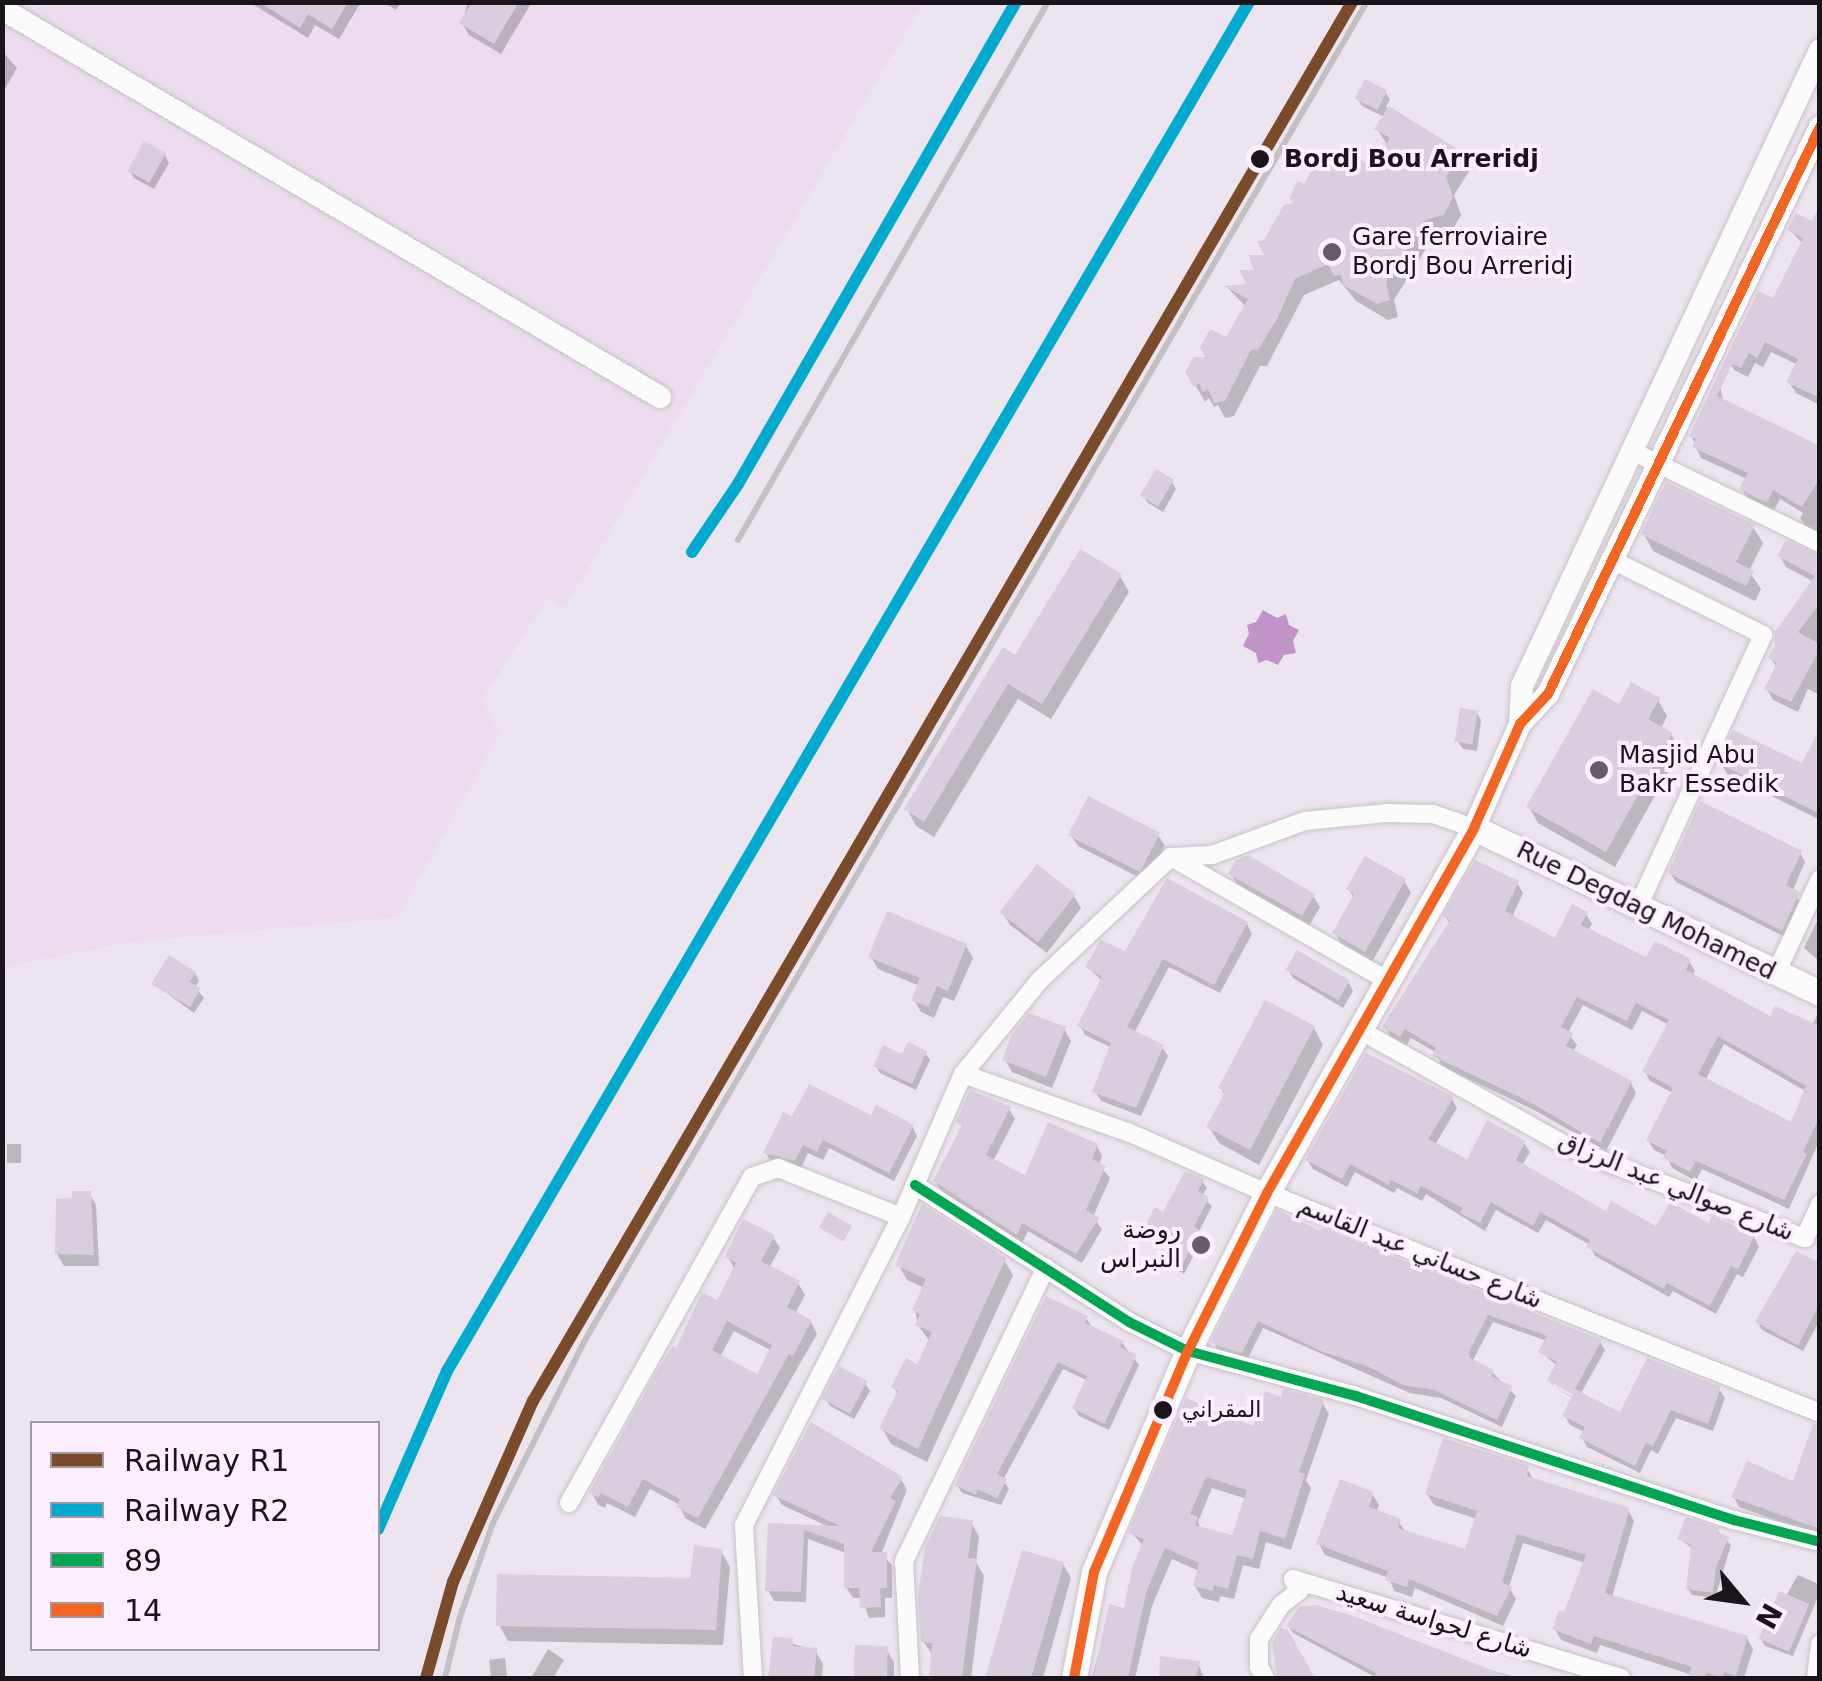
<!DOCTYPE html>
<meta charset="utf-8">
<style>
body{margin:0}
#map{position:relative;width:1822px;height:1681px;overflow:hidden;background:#ece4ee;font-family:"DejaVu Sans","Noto Naskh Arabic",sans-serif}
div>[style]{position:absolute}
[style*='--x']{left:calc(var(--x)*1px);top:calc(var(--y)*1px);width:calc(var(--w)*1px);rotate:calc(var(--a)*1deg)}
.built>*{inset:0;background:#ecdcee}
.water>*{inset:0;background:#c293c9}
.shadow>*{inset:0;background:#0003;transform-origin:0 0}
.building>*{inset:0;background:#dacddd;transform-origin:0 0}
.roads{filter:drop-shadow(0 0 2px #c7c1c8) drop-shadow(0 0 2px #c7c1c8)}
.minor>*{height:18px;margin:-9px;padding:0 9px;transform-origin:9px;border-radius:9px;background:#fcfbfc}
.tertiary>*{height:22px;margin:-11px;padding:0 11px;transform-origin:11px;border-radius:11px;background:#fcfbfc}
.secondary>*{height:25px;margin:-12.5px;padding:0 12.5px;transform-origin:12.5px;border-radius:12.5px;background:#fcfbfc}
.rail>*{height:6px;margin:-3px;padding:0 3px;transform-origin:3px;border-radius:3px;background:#c3c0c4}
.bus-1>*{height:10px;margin:-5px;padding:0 5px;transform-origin:5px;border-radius:5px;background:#00a651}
.bus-2>*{height:10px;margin:-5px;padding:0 5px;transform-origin:5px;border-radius:5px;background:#f26522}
.rail-1>*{height:12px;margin:-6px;padding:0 6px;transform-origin:6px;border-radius:6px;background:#7a4b2a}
.rail-2>*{height:12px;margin:-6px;padding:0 6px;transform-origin:6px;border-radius:6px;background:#00a9ce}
.dots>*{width:28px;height:28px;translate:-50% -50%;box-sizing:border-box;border:5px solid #fbeefd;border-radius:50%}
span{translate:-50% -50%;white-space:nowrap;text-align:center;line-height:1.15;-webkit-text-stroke:8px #fbeefd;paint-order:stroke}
.bus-label{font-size:22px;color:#1a141b}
.left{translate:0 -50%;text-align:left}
.stop-label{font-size:25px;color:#1a141b;font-weight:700}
.poi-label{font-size:25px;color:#1a141b}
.right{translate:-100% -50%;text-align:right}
.street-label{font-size:25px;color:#1a141b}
.frame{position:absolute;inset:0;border:5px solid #1a141b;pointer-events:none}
.legend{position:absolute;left:30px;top:1421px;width:350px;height:230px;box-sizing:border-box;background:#fbeefd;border:2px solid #a197a3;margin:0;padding:12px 18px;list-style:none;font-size:30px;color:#1a141b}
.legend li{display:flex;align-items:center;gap:20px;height:50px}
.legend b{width:50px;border:2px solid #a197a3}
.north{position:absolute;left:1692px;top:1551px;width:100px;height:100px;-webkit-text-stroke:8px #fbeefd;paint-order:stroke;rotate:119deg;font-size:28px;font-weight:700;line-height:40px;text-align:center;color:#1a141b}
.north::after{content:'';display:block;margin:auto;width:35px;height:45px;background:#1a141b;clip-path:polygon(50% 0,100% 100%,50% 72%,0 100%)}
</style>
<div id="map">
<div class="built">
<div style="clip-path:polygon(3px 3px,923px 3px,564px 609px,547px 599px,482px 700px,500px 733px,398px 917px,130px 942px,3px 967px)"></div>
</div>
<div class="water">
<div style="clip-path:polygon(1263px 610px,1277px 618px,1286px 614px,1289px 625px,1299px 630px,1293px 641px,1296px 653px,1284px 655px,1278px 665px,1267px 660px,1258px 663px,1256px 653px,1243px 646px,1249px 634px,1247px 625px,1256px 622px)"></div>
</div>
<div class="shadow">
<div style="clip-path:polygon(249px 2px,361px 2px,339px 39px,315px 25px,308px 38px)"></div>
<div style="clip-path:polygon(383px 2px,401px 2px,396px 10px)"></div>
<div style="clip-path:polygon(468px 2px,532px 2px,501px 54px,469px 35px,462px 23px)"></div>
<div style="clip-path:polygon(2px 51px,17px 68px,2px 94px)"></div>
<div style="clip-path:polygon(1385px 92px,1390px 99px,1386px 107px,1460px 154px,1470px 170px,1454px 195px,1461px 215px,1452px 231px,1434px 236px,1394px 300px,1398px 317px,1388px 320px,1356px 301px,1339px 280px,1304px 295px,1267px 366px,1260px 366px,1234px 416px,1225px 418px,1218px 405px,1214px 407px,1209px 398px,1205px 402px,1188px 372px,1210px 360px,1227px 341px,1246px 307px,1228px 288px,1250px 286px,1268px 258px,1266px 242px,1304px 187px,1373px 170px,1388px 146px,1377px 129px,1384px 117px,1362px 106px,1357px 98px)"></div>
<div style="clip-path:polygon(165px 155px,169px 163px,154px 189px,134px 178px,130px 171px)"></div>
<div style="clip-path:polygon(1820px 227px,1820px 405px,1796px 393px,1789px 382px,1798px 365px,1771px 352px,1763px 367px,1755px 363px,1748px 377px,1734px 370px,1728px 359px,1774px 302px,1803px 244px,1790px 230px)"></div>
<div style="clip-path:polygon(1720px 387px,1724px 403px,1820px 448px,1820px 535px,1807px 529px,1800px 518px,1803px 513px,1780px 499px,1773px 512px,1748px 500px,1742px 489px,1747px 479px,1701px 458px,1691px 435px)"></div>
<div style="clip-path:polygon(1172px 482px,1176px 489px,1163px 512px,1148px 503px,1143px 496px)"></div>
<div style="clip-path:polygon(1753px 527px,1763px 543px,1749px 571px,1761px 589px,1755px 601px,1653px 551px,1644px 534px)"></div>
<div style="clip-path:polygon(1780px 556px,1820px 558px,1820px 695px,1808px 689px,1798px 712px,1773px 700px,1767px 689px,1777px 668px,1771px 658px,1814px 582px,1786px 567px)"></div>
<div style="clip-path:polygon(1120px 576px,1129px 592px,1051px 719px,1018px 699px,934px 837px,916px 826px,907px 809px,1016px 658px)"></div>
<div style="clip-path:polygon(1658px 700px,1667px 716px,1661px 729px,1671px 734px,1680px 751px,1615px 867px,1538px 823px,1529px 807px,1620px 707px)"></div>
<div style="clip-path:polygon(1477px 713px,1481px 720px,1477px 751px,1463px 749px,1458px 742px)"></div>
<div style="clip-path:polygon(1820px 734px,1820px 820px,1727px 774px,1721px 763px,1803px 766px)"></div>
<div style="clip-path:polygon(1071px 835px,1158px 835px,1165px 846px,1146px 881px,1078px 846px)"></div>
<div style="clip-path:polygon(1800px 853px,1805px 862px,1792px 892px,1803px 906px,1787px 938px,1676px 882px,1670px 873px)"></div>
<div style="clip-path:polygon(1231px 874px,1313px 896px,1320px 907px,1309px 926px,1238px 886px)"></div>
<div style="clip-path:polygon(1404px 881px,1411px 893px,1372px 962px,1342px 945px,1335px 933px,1354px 899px,1349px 889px)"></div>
<div style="clip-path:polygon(evenodd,1517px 883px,1523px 893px,1512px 917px,1556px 941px,1586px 914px,1592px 924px,1588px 931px,1647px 960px,1689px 961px,1695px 971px,1692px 976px,1771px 1019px,1812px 1025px,1819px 1012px,1820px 1139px,1789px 1209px,1702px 1169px,1696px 1181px,1672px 1168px,1667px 1156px,1654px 1150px,1648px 1140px,1673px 1093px,1650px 1081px,1645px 1071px,1669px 1025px,1642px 1011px,1632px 1030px,1583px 1005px,1568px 1033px,1577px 1045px,1573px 1052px,1631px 1083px,1636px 1093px,1606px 1151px,1536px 1111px,1441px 1066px,1437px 1053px,1411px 1038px,1406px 1046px,1391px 1037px,1385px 1027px,1450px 924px,1445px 916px,1517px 883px,1724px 1044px,1807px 1092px,1792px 1125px,1705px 1081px,1724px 1044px)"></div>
<div style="clip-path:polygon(1074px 896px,1081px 908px,1047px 953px,1010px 925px,1003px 913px)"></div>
<div style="clip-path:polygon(1820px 915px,1820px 962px,1804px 948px)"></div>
<div style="clip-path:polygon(1247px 924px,1252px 934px,1220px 993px,1169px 967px,1134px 1033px,1162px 1047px,1168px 1056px,1141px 1116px,1101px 1101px,1095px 1091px,1112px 1048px,1085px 1035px,1080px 1025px,1103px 982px,1088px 967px)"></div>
<div style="clip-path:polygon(966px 946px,973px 958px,954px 1001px,943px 997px,934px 1018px,921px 1012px,914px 1000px,920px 986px,878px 969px,871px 957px)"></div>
<div style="clip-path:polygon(1288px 970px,1349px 983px,1353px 991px,1343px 1008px,1293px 978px)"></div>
<div style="clip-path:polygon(195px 973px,199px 981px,195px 987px,204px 998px,194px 1013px,154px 984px)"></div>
<div style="clip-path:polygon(1314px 1028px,1323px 1045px,1259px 1165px,1219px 1143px,1209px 1127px,1225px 1096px,1221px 1088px)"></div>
<div style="clip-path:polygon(1064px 1029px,1071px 1041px,1052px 1088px,1012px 1072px,1005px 1060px)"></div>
<div style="clip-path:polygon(925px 1053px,930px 1060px,916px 1090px,880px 1073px,876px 1066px)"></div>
<div style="clip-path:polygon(1452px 1099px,1457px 1108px,1435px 1145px,1468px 1162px,1524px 1143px,1530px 1152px,1522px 1166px,1607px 1214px,1657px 1229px,1710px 1226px,1754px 1237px,1759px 1247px,1743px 1277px,1737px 1274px,1716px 1314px,1673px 1291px,1669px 1297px,1595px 1256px,1590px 1245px,1546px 1220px,1538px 1233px,1496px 1210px,1485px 1231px,1426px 1194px,1422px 1201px,1397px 1188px,1394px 1193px,1355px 1172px,1347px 1187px,1313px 1169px,1307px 1160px)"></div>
<div style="clip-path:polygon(1009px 1109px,1015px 1119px,993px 1161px,1026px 1178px,1097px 1146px,1102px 1156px,1099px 1165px,1110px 1178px,1093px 1217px,1102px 1229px,1082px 1263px,1028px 1231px,1022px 1243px,941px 1191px,935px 1181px,963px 1128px,959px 1122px)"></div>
<div style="clip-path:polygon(872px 1119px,912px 1126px,917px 1136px,894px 1181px,829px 1148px,823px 1160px,808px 1153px,800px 1170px,771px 1162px,766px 1153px,793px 1120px)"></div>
<div style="left:7px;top:1144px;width:14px;height:19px"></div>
<div style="clip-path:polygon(1202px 1181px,1207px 1188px,1202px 1196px,1212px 1206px,1198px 1233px,1202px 1240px,1184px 1274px,1165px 1260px,1172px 1246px,1151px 1236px,1147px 1228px)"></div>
<div style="clip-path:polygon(89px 1193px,96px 1205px,99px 1266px,64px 1266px,57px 1254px,74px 1201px)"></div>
<div style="clip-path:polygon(1321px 1235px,1600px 1342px,1605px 1350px,1580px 1395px,1621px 1415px,1719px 1389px,1725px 1398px,1713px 1431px,1676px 1418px,1658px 1454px,1651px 1450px,1640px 1473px,1587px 1447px,1582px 1438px,1585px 1432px,1570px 1425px,1565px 1416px,1573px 1398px,1553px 1386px,1582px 1402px,1585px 1397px,1553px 1380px,1553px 1386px,1550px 1380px,1557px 1366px,1541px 1352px,1547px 1341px,1493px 1322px,1472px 1362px,1492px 1372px,1516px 1396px,1502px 1427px,1441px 1398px,1410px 1393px,1263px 1328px,1247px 1360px,1218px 1350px,1214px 1342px)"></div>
<div style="clip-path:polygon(evenodd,773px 1237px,780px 1248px,769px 1268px,798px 1283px,805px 1295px,795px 1314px,811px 1322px,817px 1334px,705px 1529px,685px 1518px,680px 1505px,650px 1489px,635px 1517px,607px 1503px,605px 1508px,598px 1505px,592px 1493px,677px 1351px,718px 1303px,735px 1270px,728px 1257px,773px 1237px,734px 1331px,772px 1351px,758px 1377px,720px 1357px,734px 1331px)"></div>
<div style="clip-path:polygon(1004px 1260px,1013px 1275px,927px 1462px,891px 1444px,882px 1428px,898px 1395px,894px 1387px,919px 1367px,930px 1342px,918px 1325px,915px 1310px,925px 1288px,907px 1280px,898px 1264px)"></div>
<div style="clip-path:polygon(1820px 1265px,1820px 1320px,1803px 1351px,1762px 1330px,1758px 1322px)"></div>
<div style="clip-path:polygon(1086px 1318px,1091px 1326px,1122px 1343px,1139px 1365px,1109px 1430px,1079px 1416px,1074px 1408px,1088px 1381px,1063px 1369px,1003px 1480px,1009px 1489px,1001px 1505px,962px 1493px,957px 1485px)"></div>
<div style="clip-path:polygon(865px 1383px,870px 1391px,854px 1419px,830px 1406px,825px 1398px)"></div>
<div style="clip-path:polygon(evenodd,1282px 1400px,1322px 1402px,1329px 1414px,1306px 1480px,1311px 1488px,1291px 1550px,1266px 1542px,1259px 1569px,1243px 1565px,1234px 1599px,1220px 1596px,1219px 1602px,1202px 1598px,1195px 1586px,1199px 1571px,1172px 1559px,1152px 1606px,1135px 1678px,1092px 1678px,1111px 1607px,1126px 1611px,1144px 1547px,1131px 1532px,1254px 1430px,1282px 1400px,1212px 1488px,1247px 1499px,1234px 1538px,1202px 1530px,1198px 1522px,1212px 1488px)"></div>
<div style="clip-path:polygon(1820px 1430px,1820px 1536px,1739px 1507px,1734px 1497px,1794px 1484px)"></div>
<div style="clip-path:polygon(1527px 1468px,1533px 1479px,1628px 1510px,1634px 1521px,1612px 1597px,1747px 1638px,1753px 1649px,1744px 1678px,1691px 1678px,1692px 1675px,1600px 1645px,1597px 1653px,1561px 1640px,1555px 1629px,1566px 1615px,1585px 1563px,1523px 1543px,1509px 1587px,1516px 1599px,1503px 1626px,1415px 1588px,1412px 1597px,1394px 1591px,1389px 1578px,1325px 1555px,1319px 1544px,1372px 1494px,1379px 1505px,1376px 1513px,1399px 1522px,1406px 1533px,1467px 1552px,1477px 1519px,1434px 1505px,1427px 1494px)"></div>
<div style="clip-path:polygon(901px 1479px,907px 1490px,881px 1554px,892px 1565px,892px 1598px,885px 1598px,885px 1617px,869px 1618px,862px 1598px,853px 1598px,846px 1587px,846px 1553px,808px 1539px,806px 1602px,774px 1601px,768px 1590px,771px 1526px,831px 1528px,782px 1505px,776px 1495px)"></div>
<div style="clip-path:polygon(971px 1522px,979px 1537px,976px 1562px,984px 1576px,971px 1678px,932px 1678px,933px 1656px,923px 1641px)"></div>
<div style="clip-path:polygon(1717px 1530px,1731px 1545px,1715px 1598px,1692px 1595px,1688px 1589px,1693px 1549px,1680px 1539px)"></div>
<div style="clip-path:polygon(721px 1551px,730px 1567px,723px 1645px,508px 1641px,499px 1625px,692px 1580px)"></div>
<div style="clip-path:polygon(1024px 1553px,1063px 1564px,1071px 1578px,1043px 1678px,989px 1678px)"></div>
<div style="clip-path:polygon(1798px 1575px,1816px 1583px,1820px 1592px,1793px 1656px,1765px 1646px,1761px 1639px)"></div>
<div style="clip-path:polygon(1300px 1609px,1482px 1668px,1519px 1678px,1377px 1678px,1293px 1633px,1288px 1626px)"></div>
<div style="clip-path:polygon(775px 1639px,815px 1650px,823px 1664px,822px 1678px,771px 1678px)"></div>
<div style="clip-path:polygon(857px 1648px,886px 1649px,894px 1662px,894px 1678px,856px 1678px)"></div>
<div style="clip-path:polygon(548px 1649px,564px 1660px,553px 1678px,531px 1678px)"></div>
<div style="left:505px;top:1658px;width:20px;height:16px;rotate:84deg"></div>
<div style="clip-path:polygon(1162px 1659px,1198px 1663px,1204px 1678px,1161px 1678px)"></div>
</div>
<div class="building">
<div style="clip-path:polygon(259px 2px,348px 2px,332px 29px,308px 14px,300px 28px)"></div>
<div style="clip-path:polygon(472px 2px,519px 2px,494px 44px,459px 23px)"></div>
<div style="left:1365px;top:79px;width:25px;height:22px;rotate:27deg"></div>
<div style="clip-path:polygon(1389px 106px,1462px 152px,1446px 177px,1453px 197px,1444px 215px,1425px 220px,1386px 282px,1390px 300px,1377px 304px,1343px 285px,1341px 275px,1334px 276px,1328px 264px,1295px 279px,1278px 317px,1258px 350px,1251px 350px,1225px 401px,1214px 403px,1208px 389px,1203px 392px,1199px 383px,1194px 387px,1185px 372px,1194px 357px,1205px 357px,1200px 347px,1210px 329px,1226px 337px,1248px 299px,1224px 286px,1246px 284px,1239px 270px,1254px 270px,1248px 255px,1264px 255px,1257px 241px,1264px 240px,1284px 205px,1293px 203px,1289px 198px,1298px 181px,1304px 184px,1318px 159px,1344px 150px,1372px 167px,1390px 138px,1374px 129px)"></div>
<div style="left:144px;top:141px;width:25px;height:34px;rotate:29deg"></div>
<div style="clip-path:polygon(1820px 205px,1820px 398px,1786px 382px,1798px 359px,1765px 342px,1757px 358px,1749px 353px,1741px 368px,1732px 364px,1717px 396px,1820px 446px,1820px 478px,1802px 507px,1773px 490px,1767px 503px,1739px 489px,1748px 473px,1692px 447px,1696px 439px,1689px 436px,1758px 291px,1773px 298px,1803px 238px,1787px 230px,1796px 213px,1812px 221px)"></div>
<div style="left:1156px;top:469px;width:21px;height:31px;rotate:31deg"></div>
<div style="clip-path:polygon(1666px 482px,1755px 525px,1736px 562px,1754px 571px,1746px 586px,1641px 534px)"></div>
<div style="clip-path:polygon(1786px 540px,1820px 555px,1820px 604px,1798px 632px,1820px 644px,1820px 649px,1791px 702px,1764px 689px,1777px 663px,1768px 658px,1775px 646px,1775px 632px,1815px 576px,1777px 556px)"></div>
<div style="clip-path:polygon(1080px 549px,1122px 574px,1042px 704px,1008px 684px,924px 822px,904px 809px,1003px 647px,1015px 655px)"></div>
<div style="clip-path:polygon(1631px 682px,1660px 698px,1648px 719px,1673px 733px,1606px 852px,1526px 807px,1593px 689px,1619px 704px)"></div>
<div style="left:1460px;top:708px;width:18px;height:34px;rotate:9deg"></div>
<div style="clip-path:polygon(1820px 728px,1820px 814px,1718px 763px,1733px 730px,1802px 763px)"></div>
<div style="left:1088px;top:796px;width:81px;height:44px;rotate:27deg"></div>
<div style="clip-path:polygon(1700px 801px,1802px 851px,1786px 885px,1800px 892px,1782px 931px,1668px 873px)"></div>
<div style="clip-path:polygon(1248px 855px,1315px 894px,1302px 916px,1228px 874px,1236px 860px)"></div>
<div style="clip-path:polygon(1365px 856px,1406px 879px,1365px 952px,1332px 933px,1354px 894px,1346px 889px)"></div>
<div style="clip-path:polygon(evenodd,1475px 860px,1519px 881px,1505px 911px,1555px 938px,1572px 904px,1588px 912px,1581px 925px,1646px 957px,1655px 941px,1691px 959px,1686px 970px,1770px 1016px,1775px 1006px,1820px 1026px,1820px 1116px,1803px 1152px,1807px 1154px,1784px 1200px,1696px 1161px,1690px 1172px,1663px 1158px,1667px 1151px,1646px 1140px,1673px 1088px,1642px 1071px,1669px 1020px,1636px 1003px,1627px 1021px,1577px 997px,1561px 1027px,1573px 1033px,1566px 1046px,1632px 1081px,1600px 1143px,1528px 1101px,1432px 1056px,1436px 1048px,1405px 1029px,1400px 1037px,1382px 1027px,1450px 920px,1442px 916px,1475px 860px,1718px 1036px,1806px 1086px,1791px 1122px,1698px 1074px,1718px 1036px)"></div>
<div style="left:1037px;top:864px;width:49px;height:61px;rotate:38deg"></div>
<div style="clip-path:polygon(1167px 878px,1248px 922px,1214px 985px,1163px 959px,1127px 1027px,1164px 1045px,1136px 1108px,1092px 1092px,1111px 1043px,1077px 1026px,1102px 977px,1085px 967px,1101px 940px,1125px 951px)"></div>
<div style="clip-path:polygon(887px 911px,967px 944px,948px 991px,937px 986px,928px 1007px,911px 1000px,920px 978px,868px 957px)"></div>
<div style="left:1297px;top:950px;width:61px;height:23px;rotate:30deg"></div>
<div style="clip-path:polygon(169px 955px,196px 972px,190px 982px,201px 988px,190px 1007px,151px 984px)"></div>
<div style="clip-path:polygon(1265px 1000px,1315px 1026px,1250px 1150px,1206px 1127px,1225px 1092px,1218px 1088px)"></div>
<div style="clip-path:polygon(1029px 1013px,1066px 1027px,1046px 1077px,1002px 1060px,1012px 1034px)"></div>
<div style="clip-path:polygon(908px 1042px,927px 1051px,912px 1084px,873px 1066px,883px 1045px,902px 1054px)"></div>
<div style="clip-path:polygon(1366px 1053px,1454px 1097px,1428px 1139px,1467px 1159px,1487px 1120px,1526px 1141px,1516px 1160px,1606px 1211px,1611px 1201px,1656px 1226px,1670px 1202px,1709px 1223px,1712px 1216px,1755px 1235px,1738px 1269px,1731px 1266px,1710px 1306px,1667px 1283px,1664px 1289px,1586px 1247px,1590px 1240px,1540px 1212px,1533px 1226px,1491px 1202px,1480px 1223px,1460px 1213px,1463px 1208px,1421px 1186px,1417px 1193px,1391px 1180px,1389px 1185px,1350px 1164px,1342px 1179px,1305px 1160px)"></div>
<div style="clip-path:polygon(809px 1084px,871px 1115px,876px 1105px,914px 1125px,889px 1173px,823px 1140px,817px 1152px,803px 1145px,795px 1161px,763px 1153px,783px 1112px,792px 1116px)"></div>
<div style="clip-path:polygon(970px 1090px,1011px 1107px,986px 1155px,1025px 1175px,1048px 1122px,1098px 1144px,1092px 1159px,1106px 1166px,1086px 1210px,1099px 1218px,1076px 1254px,1022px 1223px,1017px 1235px,933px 1181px,962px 1125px,956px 1122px)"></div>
<div style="clip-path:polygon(1185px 1171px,1204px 1179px,1198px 1191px,1209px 1197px,1194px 1227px,1200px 1230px,1180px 1269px,1162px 1260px,1171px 1242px,1144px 1228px,1155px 1207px,1163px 1212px)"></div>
<div style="clip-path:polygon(72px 1191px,91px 1191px,94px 1255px,55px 1254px,56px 1199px,72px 1198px)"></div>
<div style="clip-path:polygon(922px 1204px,1006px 1258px,918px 1449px,879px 1428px,898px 1391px,891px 1387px,906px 1358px,917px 1364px,932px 1332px,915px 1325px,920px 1314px,912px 1310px,926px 1279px,895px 1265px)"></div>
<div style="clip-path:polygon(1277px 1210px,1320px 1231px,1322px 1228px,1602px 1340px,1572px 1394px,1547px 1380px,1557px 1362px,1538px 1352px,1547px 1336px,1488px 1315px,1469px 1352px,1470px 1358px,1494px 1370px,1491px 1376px,1513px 1386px,1497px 1420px,1434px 1390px,1403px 1385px,1369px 1367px,1323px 1352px,1258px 1321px,1242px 1353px,1220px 1347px,1211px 1342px)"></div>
<div style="left:828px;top:1212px;width:28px;height:18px;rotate:30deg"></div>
<div style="clip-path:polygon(evenodd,743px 1219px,775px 1235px,761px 1261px,800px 1281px,787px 1307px,812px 1320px,793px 1356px,789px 1354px,698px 1518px,676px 1507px,680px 1499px,643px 1479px,628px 1507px,601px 1493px,598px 1498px,589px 1493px,661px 1364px,673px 1346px,676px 1348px,702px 1292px,717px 1300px,736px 1263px,725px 1257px,743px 1219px,727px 1321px,772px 1345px,757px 1374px,712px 1350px,727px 1321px)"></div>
<div style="clip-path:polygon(1796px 1251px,1820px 1263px,1820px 1304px,1798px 1345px,1755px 1322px)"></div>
<div style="clip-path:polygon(1046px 1296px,1088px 1316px,1085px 1323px,1124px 1341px,1120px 1347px,1137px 1355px,1104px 1424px,1072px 1408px,1087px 1376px,1058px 1362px,997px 1474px,1007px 1479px,997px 1498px,977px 1489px,976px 1495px,955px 1485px)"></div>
<div style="clip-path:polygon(1647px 1358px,1721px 1387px,1708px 1424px,1671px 1410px,1653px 1446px,1646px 1443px,1635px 1466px,1579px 1438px,1585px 1427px,1562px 1416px,1575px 1389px,1620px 1412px)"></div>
<div style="left:839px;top:1366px;width:32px;height:37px;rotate:28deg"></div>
<div style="clip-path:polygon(evenodd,1283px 1389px,1324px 1400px,1299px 1472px,1305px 1474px,1285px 1539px,1260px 1531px,1253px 1559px,1237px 1555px,1228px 1589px,1214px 1585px,1213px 1591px,1193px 1586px,1199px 1563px,1165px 1548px,1146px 1593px,1128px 1678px,1093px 1678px,1109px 1604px,1124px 1608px,1132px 1568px,1144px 1539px,1128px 1533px,1186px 1398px,1253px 1426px,1265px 1391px,1281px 1397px,1283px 1389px,1206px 1477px,1247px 1490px,1232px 1535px,1195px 1525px,1198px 1517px,1190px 1514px,1206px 1477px)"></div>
<div style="clip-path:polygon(811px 1422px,903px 1477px,890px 1498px,896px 1501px,871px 1552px,887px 1552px,887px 1588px,880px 1588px,881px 1607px,860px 1608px,859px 1588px,844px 1588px,844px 1544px,804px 1530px,801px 1592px,765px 1591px,768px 1523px,840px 1526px,773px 1495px)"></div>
<div style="clip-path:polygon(1813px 1424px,1820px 1425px,1820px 1529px,1731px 1497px,1747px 1461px,1793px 1481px)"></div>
<div style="clip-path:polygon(1443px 1438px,1529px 1466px,1527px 1476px,1630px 1508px,1605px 1593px,1748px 1636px,1736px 1676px,1724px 1672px,1722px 1678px,1707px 1673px,1705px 1678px,1688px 1678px,1692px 1667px,1594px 1636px,1591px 1644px,1552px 1629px,1559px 1610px,1564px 1612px,1586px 1555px,1517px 1534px,1502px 1582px,1512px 1587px,1497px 1616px,1409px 1579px,1407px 1587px,1385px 1580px,1388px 1571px,1316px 1544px,1340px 1479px,1374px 1492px,1369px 1507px,1401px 1519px,1398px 1528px,1465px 1549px,1477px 1511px,1425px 1494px)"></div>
<div style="clip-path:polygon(940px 1516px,973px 1520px,968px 1558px,977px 1559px,962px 1678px,929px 1678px,932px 1643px,921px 1642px,918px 1596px,925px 1547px)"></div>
<div style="clip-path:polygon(1686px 1517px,1719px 1528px,1717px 1532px,1729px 1537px,1716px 1567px,1713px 1593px,1686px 1589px,1691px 1545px,1677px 1539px)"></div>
<div style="clip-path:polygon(694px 1545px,722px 1549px,716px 1630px,496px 1626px,497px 1574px,690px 1578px)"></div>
<div style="left:1022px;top:1550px;width:44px;height:133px;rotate:16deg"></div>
<div style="left:1779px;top:1591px;width:33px;height:52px;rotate:23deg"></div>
<div style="clip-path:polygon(1316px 1605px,1353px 1616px,1512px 1678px,1374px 1678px,1376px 1673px,1286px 1626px,1299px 1607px)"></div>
<div style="clip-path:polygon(1281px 1628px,1288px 1630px,1315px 1678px,1277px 1678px,1272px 1643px)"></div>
<div style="clip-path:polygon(773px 1637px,793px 1638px,793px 1646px,817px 1648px,814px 1678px,768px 1678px)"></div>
<div style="left:855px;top:1645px;width:33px;height:33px;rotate:2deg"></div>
<div style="clip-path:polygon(1160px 1656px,1200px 1661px,1196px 1678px,1159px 1678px)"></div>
</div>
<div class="roads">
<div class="minor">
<div style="--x:1630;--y:450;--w:212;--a:26.1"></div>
<div style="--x:1610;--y:559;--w:171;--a:26.4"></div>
<div style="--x:1763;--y:635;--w:299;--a:114.7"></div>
<div style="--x:1173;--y:857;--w:39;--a:-3"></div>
<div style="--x:1212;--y:855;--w:99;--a:-20.1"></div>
<div style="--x:1305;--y:821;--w:81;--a:-5.6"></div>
<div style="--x:1386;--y:813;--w:47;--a:1.2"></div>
<div style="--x:1433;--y:814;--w:43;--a:18.9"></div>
<div style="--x:1776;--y:973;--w:104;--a:-64.9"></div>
<div style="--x:1358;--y:1029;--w:243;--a:29.3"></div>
<div style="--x:1570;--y:1148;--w:252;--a:21"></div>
<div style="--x:1805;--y:1238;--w:37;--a:-66"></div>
<div style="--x:963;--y:1074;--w:177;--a:19.5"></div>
<div style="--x:1130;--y:1133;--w:150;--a:23.7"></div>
<div style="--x:1267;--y:1193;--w:595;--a:21.69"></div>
<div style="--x:915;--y:1185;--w:254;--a:32.6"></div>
<div style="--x:1129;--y:1322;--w:66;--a:26.2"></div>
<div style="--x:1188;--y:1351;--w:174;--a:15"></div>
<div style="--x:1356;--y:1396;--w:398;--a:18.2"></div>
<div style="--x:1734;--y:1520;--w:89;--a:14.3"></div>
<div style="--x:569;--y:1503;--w:374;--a:-60.7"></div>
<div style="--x:752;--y:1177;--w:28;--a:-19"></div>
<div style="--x:778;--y:1168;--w:132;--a:21.7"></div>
<div style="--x:753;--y:1678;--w:153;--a:-93.4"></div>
<div style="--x:744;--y:1525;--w:346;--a:-63"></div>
<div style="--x:901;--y:1217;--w:156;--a:-66.6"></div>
<div style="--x:963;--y:1074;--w:122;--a:-50.7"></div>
<div style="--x:1040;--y:980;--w:180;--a:-43.2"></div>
<div style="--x:1171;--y:857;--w:249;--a:29.7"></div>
<div style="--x:910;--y:1678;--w:117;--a:-92.9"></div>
<div style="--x:904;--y:1561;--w:326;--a:-64.2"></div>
<div style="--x:1265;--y:1678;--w:13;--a:-119"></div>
<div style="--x:1259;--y:1667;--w:28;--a:-90"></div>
<div style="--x:1259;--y:1639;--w:40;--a:-57.1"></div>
<div style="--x:1281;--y:1605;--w:23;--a:-38"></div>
<div style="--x:1299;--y:1591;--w:13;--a:-117"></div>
<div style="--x:1293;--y:1579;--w:343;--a:16.8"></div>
<div style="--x:1816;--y:1678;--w:35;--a:-83"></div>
</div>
<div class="tertiary">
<div style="--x:2;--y:9;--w:764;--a:30.53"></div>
<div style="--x:1520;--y:724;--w:38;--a:-87"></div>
<div style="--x:1522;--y:686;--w:702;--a:-64.89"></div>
<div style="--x:1474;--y:828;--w:114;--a:-66.1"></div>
<div style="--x:1520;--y:724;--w:41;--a:-47"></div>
<div style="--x:1548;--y:694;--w:629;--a:-64.37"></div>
</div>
<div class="secondary">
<div style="--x:1074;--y:1678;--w:108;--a:-79.3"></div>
<div style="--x:1094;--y:1572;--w:240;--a:-67"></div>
<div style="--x:1188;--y:1351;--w:177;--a:-63.4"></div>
<div style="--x:1267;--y:1193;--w:420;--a:-60.4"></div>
<div style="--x:1474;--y:828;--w:383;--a:25.5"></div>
</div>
</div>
<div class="rail">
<div style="--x:738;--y:540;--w:621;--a:-60.05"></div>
<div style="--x:692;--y:552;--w:82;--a:-55.9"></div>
<div style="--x:738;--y:484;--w:556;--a:-60.03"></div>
<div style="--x:445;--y:1678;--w:63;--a:-76.2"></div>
<div style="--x:460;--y:1617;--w:100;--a:-70.7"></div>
<div style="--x:493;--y:1523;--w:205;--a:-63.3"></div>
<div style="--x:585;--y:1340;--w:1550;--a:-59.7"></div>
</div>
<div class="bus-1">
<div style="--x:915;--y:1185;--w:254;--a:32.6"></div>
<div style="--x:1129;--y:1322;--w:66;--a:26.2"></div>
<div style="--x:1188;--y:1351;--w:174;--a:15"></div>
<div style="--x:1356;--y:1396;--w:398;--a:18.2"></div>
<div style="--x:1734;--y:1520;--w:89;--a:14.3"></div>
</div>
<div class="bus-2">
<div style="--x:1074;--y:1678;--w:108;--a:-79.3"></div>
<div style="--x:1094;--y:1572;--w:240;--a:-67"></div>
<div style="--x:1188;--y:1351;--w:177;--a:-63.4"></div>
<div style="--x:1267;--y:1193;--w:420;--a:-60.4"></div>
<div style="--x:1474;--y:828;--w:114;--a:-66.1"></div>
<div style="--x:1520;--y:724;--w:41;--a:-47"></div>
<div style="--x:1548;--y:694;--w:629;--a:-64.37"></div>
</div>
<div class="rail-1">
<div style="--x:426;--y:1678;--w:100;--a:-74.3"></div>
<div style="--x:453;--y:1582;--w:198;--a:-66.2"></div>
<div style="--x:533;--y:1401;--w:1621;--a:-59.65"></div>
</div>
<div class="rail-2">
<div style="--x:692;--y:552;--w:82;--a:-55.9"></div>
<div style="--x:738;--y:484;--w:556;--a:-60.03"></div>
<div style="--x:378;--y:1529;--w:172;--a:-66.4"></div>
<div style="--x:447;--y:1371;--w:1587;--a:-59.64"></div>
</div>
<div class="dots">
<div style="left:1260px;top:159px;background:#1a141b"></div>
<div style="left:1332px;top:252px;background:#645d65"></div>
<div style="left:1599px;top:770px;background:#645d65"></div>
<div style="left:1201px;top:1245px;background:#645d65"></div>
<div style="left:1163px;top:1410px;background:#1a141b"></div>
</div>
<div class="bus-label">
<span class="left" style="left:1182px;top:1410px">المقراني</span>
</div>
<div class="stop-label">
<span class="left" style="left:1284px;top:159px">Bordj Bou Arreridj</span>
</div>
<div class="poi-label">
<span class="left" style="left:1352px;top:252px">Gare ferroviaire<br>Bordj Bou Arreridj</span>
<span class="left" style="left:1619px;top:770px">Masjid Abu<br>Bakr Essedik</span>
<span class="right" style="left:1181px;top:1245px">روضة<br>النبراس</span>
</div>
<div class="street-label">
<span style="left:1646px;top:911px;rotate:26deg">Rue Degdag Mohamed</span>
<span style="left:1676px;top:1187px;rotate:22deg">شارع صوالي عبد الرزاق</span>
<span style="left:1420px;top:1253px;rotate:22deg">شارع حساني عبد القاسم</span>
<span style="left:1434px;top:1621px;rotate:17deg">شارع لحواسة سعيد</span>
</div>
<div class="frame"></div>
<ul class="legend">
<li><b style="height:12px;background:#7a4b2a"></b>Railway R1</li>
<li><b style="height:12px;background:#00a9ce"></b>Railway R2</li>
<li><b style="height:12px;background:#00a651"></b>89</li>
<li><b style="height:12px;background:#f26522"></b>14</li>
</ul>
<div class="north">N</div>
</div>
